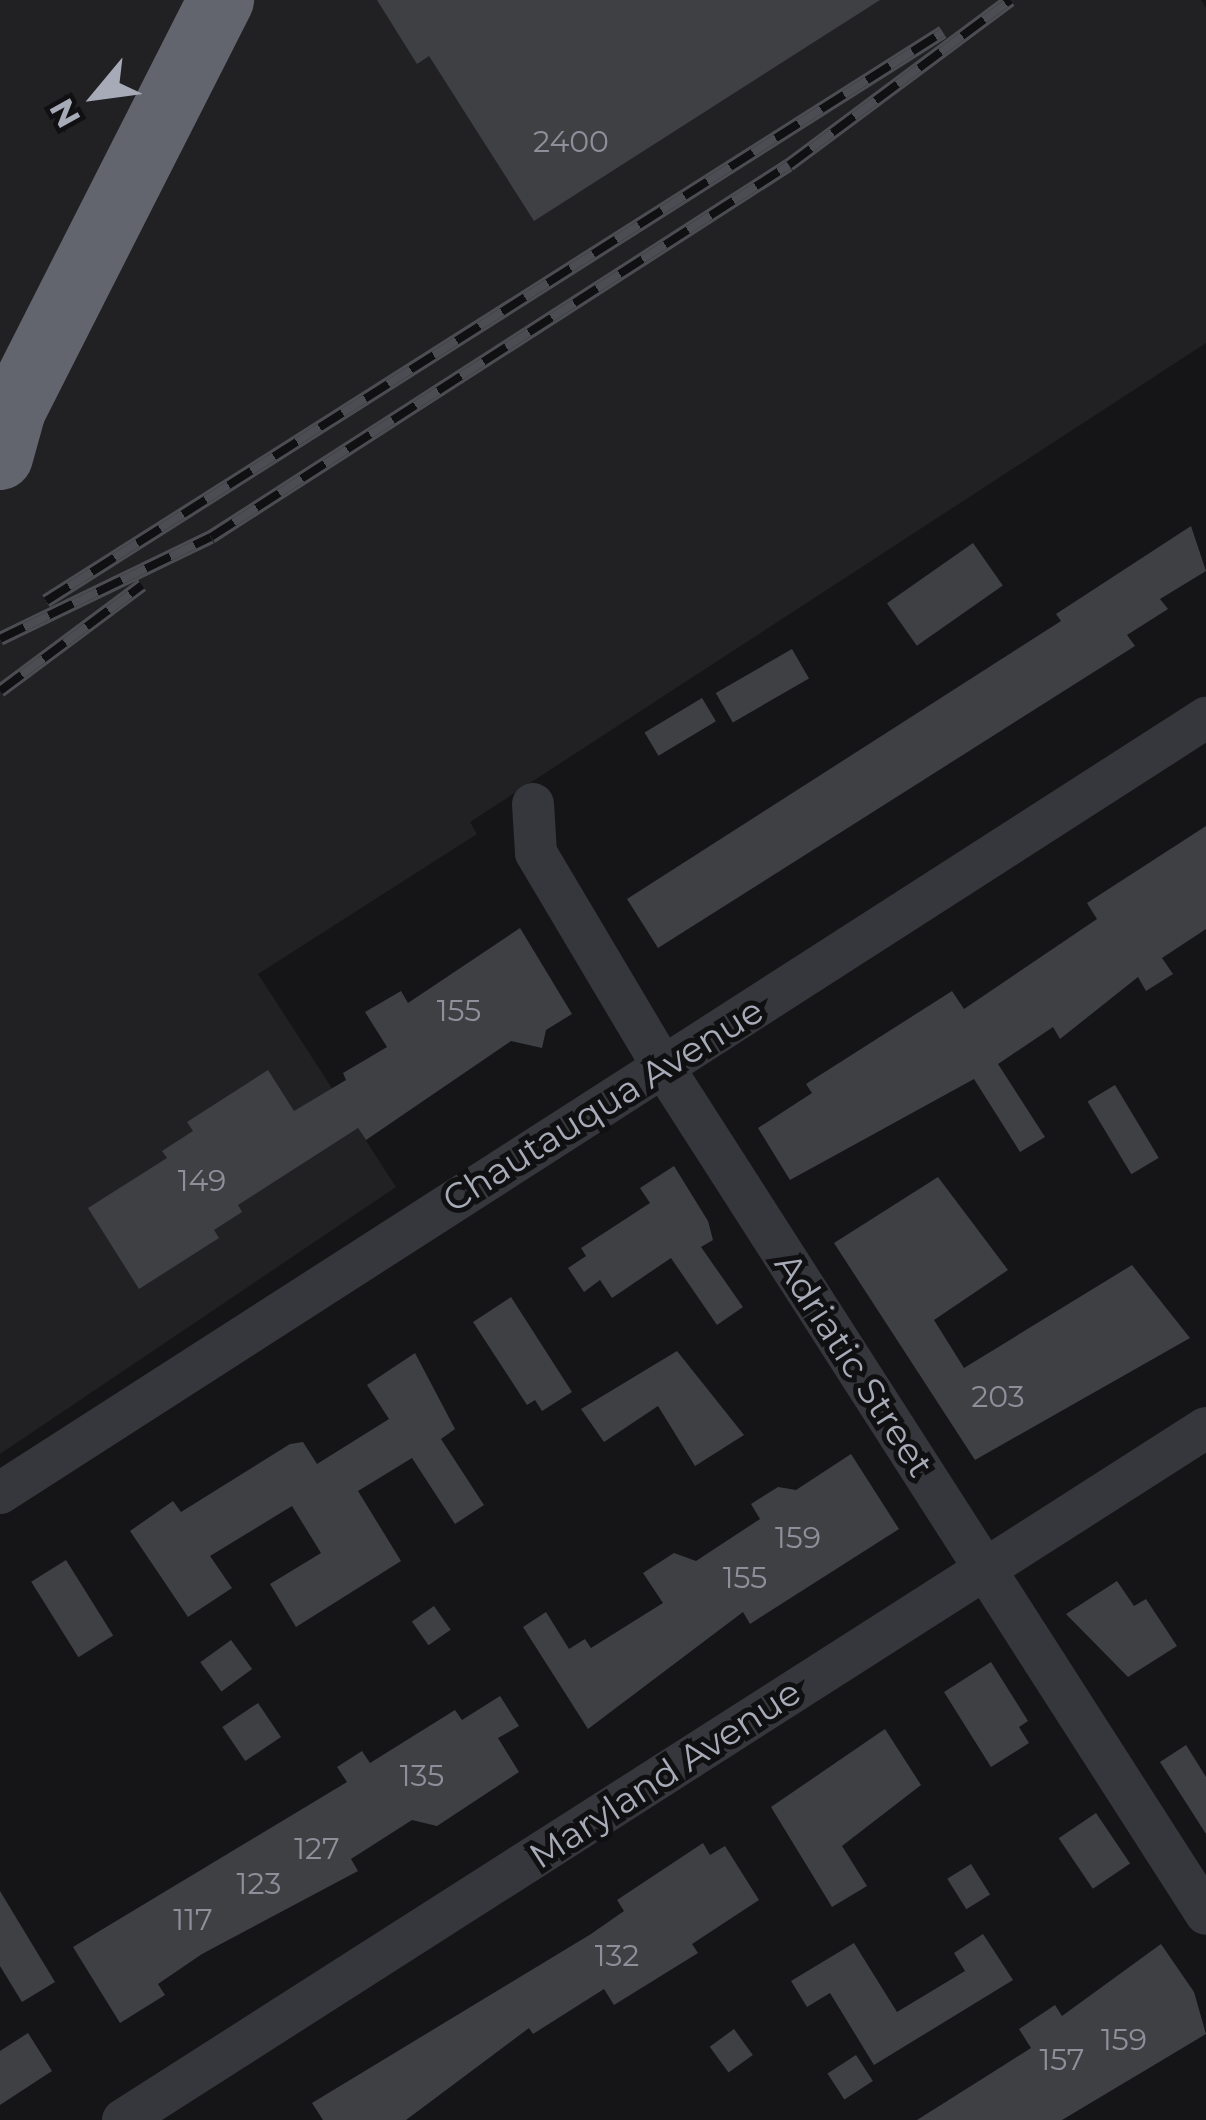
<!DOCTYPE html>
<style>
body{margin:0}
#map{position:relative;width:1206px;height:2120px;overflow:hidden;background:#151517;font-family:Montserrat,sans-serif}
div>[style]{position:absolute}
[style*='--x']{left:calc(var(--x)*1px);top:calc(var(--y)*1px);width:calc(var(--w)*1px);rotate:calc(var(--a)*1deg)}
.built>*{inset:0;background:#212124}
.building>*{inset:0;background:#3f4044;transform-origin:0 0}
.street>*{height:42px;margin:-21px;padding:0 21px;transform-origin:21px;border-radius:21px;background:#36373c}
.highway>*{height:66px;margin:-33px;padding:0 33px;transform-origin:33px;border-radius:33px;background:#62656d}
.rail>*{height:14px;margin-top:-7px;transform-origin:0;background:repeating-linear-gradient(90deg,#101012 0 27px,#4b4d53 0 54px);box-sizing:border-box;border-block:3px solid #4b4d53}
span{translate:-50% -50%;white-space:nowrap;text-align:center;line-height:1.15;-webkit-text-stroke:10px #101012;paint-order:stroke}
.number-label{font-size:30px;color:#8d909a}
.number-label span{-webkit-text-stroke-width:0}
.street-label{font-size:36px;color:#a7abb7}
.north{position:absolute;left:36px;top:36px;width:120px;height:120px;-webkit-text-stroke:9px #101012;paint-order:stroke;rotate:241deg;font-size:33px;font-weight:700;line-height:48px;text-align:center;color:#a7abb7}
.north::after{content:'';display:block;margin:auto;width:42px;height:54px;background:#a7abb7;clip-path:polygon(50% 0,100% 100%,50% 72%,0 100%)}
</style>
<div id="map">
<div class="built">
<div style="clip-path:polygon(0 0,1201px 0,1206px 8px,1206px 343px,470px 822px,477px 834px,258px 974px,396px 1187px,0 1454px)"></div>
</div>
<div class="building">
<div style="clip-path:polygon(377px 0,880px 0,534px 221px,429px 56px,417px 64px)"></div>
<div style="clip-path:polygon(1191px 526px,1206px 571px,1160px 599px,1168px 609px,1127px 635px,1135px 646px,658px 948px,627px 899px,1061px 621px,1056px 614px)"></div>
<div style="left:973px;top:543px;width:52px;height:105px;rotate:55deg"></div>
<div style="left:792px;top:649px;width:34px;height:88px;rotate:60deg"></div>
<div style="left:702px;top:698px;width:27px;height:67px;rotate:59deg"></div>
<div style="clip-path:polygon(1206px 826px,1206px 929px,1162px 958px,1173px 974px,1146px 991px,1138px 977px,1060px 1039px,1053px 1027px,998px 1064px,1045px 1137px,1020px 1152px,974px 1079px,790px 1180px,758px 1128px,812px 1093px,806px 1084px,952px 991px,964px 1009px,1097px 919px,1087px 903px)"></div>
<div style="clip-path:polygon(520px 928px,572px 1014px,546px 1030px,542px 1048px,511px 1041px,366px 1140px,358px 1128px,238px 1205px,242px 1212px,214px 1230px,219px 1238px,139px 1289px,88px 1208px,167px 1158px,162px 1151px,193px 1131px,187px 1122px,268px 1070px,294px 1111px,346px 1080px,343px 1073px,387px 1047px,365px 1012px,401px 991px,408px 1003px)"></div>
<div style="left:1115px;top:1085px;width:85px;height:32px;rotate:59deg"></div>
<div style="clip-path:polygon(674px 1166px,708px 1221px,713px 1240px,701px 1247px,743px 1307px,717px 1325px,671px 1258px,612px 1298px,600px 1280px,584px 1292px,568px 1268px,586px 1256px,581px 1248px,650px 1203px,640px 1188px)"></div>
<div style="clip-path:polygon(938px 1177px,1008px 1270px,934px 1320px,964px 1368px,1132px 1265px,1190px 1338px,975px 1460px,834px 1243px)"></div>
<div style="clip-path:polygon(511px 1297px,572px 1392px,542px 1411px,535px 1400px,527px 1405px,473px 1322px)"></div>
<div style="clip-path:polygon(677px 1351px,744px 1435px,695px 1466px,658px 1406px,604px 1442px,581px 1409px)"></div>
<div style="clip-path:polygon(415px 1353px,455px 1429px,441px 1439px,484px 1505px,455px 1524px,412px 1458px,358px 1491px,401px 1561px,296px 1627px,270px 1584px,321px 1553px,292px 1506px,210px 1556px,232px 1588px,188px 1617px,130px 1531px,173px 1501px,181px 1512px,290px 1444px,303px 1442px,317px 1464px,389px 1419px,367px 1385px)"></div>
<div style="clip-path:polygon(851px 1454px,899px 1529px,750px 1624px,743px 1612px,588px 1729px,523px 1627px,546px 1612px,569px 1649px,585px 1639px,591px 1648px,663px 1603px,643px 1573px,674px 1553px,696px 1561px,760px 1519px,751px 1504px,778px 1487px,796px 1490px)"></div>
<div style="left:66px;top:1560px;width:89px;height:41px;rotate:58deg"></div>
<div style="clip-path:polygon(1117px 1581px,1134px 1606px,1146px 1599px,1177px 1646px,1128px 1677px,1066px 1614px)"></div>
<div style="left:434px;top:1606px;width:29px;height:27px;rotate:55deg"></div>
<div style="left:231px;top:1640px;width:36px;height:38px;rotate:54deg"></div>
<div style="clip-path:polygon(991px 1662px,1028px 1721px,1019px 1727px,1029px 1743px,991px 1767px,944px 1692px)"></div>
<div style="clip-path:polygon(500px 1696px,519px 1726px,498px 1738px,519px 1772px,437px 1826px,412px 1820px,351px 1859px,358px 1871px,202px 1954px,158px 1984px,165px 1995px,120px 2023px,73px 1947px,347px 1782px,337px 1767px,362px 1751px,370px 1763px,455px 1710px,462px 1720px)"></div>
<div style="left:258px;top:1703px;width:41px;height:43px;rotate:56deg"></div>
<div style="clip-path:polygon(885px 1729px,921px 1785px,842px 1846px,867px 1886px,832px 1907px,771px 1807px)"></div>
<div style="clip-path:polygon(1186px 1745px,1206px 1777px,1206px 1834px,1160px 1762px)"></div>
<div style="left:1096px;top:1813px;width:61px;height:45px;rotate:56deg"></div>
<div style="clip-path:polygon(703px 1843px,710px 1855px,725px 1846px,759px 1900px,692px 1944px,698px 1953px,614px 2005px,604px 1989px,533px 2034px,529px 2028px,406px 2120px,323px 2120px,312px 2103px,591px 1934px,624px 1911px,617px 1900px)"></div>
<div style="left:971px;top:1864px;width:36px;height:28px;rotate:58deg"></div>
<div style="clip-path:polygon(0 1891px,55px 1982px,22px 2002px,0 1966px)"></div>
<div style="clip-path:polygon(983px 1934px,1013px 1980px,874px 2065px,830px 1993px,807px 2007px,791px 1981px,854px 1943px,897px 2012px,965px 1971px,954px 1953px)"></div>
<div style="clip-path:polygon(1161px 1944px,1194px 1992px,1206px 2034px,1062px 2120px,917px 2120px,1031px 2048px,1019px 2029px,1055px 2005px,1062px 2016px)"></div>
<div style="left:734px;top:2029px;width:32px;height:30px;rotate:54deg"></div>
<div style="clip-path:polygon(28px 2033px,52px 2071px,0 2105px,0 2051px)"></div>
<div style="left:856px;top:2055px;width:31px;height:34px;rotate:57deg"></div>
</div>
<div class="street">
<div style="--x:533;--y:804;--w:49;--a:86.5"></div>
<div style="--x:536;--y:853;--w:247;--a:59.3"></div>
<div style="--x:662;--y:1065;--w:1008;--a:57.35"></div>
<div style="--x:0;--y:1493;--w:1434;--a:-32.73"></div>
<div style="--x:123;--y:2120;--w:1285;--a:-32.58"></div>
</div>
<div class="highway">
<div style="--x:0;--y:457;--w:49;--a:-74.5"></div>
<div style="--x:13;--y:410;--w:460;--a:-63.1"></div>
</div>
<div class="rail">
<div style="--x:46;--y:601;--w:1062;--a:-32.39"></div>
<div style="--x:0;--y:639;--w:234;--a:-25.8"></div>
<div style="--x:211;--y:537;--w:687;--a:-32.77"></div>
<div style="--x:789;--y:165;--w:276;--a:-36.7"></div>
<div style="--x:0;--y:691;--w:177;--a:-36.7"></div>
</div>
<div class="number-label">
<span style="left:571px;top:142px">2400</span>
<span style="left:459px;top:1011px">155</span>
<span style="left:202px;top:1181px">149</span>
<span style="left:998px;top:1397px">203</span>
<span style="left:798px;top:1538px">159</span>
<span style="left:745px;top:1578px">155</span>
<span style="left:422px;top:1776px">135</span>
<span style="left:317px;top:1849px">127</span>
<span style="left:259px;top:1884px">123</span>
<span style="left:193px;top:1920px">117</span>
<span style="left:617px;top:1956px">132</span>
<span style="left:1124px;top:2040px">159</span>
<span style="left:1062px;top:2060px">157</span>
</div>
<div class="street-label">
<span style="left:603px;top:1105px;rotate:-32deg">Chautauqua Avenue</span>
<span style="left:854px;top:1365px;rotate:57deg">Adriatic Street</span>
<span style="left:665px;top:1774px;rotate:-33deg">Maryland Avenue</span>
</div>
<div class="north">N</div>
</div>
